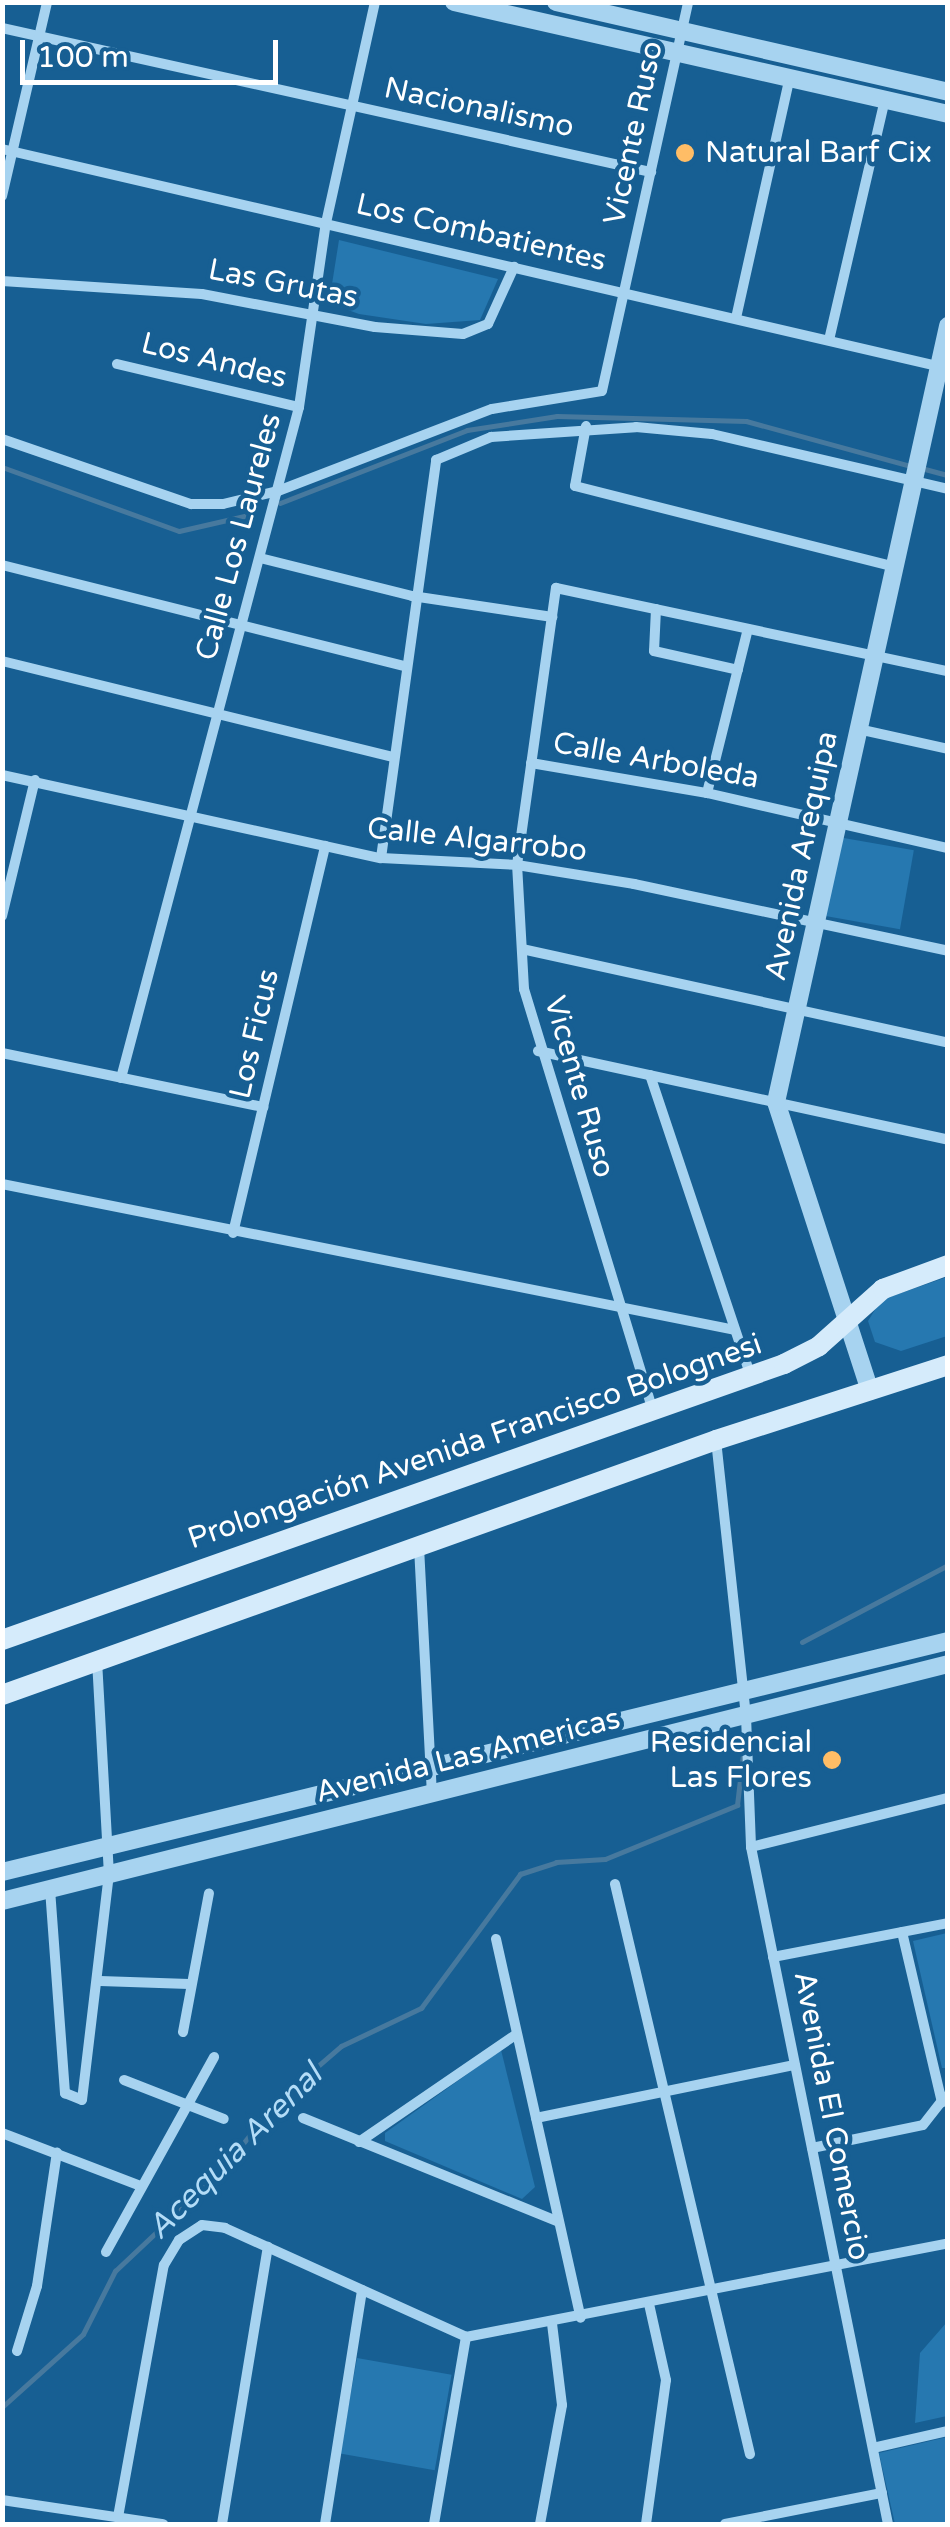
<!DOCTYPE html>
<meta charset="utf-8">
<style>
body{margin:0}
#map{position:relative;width:950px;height:2527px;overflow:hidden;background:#175f93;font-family:"Varela Round",sans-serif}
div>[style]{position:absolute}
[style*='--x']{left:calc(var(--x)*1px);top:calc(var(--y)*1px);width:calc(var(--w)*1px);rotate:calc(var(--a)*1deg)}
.green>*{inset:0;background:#2678b0;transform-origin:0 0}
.stream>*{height:5px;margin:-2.5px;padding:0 2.5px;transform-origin:2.5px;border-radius:2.5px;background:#47799e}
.minor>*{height:10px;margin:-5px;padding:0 5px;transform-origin:5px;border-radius:5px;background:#a7d3f0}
.tertiary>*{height:18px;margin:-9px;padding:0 9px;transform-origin:9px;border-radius:9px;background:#a7d3f0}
.secondary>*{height:20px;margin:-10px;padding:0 10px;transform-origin:10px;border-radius:10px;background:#d5ebfb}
.dots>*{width:28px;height:28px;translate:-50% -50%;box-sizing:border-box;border:5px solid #175f93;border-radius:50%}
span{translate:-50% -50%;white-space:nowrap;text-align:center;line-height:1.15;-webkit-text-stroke:9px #175f93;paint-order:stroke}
.street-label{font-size:30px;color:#fff}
.poi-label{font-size:30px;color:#fff}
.left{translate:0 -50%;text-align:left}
.right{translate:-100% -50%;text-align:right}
.water-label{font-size:32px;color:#b3dcf7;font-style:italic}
.frame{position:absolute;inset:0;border:5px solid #fff;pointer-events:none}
.scale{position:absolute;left:20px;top:40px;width:258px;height:45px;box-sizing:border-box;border:5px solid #fff;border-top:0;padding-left:12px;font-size:30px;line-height:35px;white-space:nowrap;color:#fff;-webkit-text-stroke:8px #175f93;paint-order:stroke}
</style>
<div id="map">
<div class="green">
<div style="clip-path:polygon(339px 240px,498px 279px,480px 320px,426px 324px,359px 314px,329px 303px)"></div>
<div style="left:838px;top:837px;width:77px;height:80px;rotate:10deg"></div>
<div style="clip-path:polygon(947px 1277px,947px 1336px,901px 1351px,875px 1342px,868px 1321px,881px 1300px)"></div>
<div style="clip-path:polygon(947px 1933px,948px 2068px,942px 2068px,913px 1941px)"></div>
<div style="clip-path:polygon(501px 2050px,535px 2187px,522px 2199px,385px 2141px,385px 2133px)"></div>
<div style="clip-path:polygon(947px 2322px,947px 2416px,915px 2423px,920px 2353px)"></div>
<div style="left:357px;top:2358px;width:96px;height:97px;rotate:10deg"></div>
<div style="clip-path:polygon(947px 2437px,947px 2524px,895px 2524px,879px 2453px)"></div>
</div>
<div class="stream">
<div style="--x:2;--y:467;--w:188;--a:19.9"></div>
<div style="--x:179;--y:531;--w:76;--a:-12.9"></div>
<div style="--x:921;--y:468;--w:28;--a:15"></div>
<div style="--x:280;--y:503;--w:201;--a:-21.3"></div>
<div style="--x:467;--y:430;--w:91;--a:-8.8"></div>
<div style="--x:557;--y:416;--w:189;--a:1.5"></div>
<div style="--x:746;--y:421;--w:171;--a:15.3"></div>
<div style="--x:802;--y:1642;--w:165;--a:-27.8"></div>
<div style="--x:2;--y:2407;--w:109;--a:-42"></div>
<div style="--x:83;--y:2334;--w:71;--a:-63.1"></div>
<div style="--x:115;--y:2271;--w:146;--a:-43.3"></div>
<div style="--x:221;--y:2171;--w:88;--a:-51.4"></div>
<div style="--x:276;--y:2102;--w:86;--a:-40.7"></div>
<div style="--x:341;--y:2046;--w:89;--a:-25.4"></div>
<div style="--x:421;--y:2008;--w:167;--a:-53.5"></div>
<div style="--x:520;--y:1874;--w:38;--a:-18"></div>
<div style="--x:556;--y:1862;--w:49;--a:-3.5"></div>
<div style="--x:605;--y:1859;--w:143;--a:-22.2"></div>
<div style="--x:737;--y:1805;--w:51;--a:-83.3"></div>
</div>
<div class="minor">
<div style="--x:2;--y:28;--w:665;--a:12.51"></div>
<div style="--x:2;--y:149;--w:965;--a:13.06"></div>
<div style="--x:2;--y:196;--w:199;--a:-76.9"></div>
<div style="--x:2;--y:281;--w:200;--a:3.7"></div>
<div style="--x:202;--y:294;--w:176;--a:10.8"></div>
<div style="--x:375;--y:327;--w:88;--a:4.5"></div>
<div style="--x:463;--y:334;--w:27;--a:-22"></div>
<div style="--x:488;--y:324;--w:63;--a:-65.5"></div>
<div style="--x:736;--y:318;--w:247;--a:-77.4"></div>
<div style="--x:829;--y:340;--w:247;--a:-76.9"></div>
<div style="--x:117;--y:364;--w:187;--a:13.3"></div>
<div style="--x:586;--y:426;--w:61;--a:100.4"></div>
<div style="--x:575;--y:486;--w:329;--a:14.2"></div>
<div style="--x:2;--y:439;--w:200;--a:19"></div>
<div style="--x:191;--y:504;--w:32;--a:0"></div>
<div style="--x:223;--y:504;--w:57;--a:-13.3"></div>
<div style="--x:278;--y:491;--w:229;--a:-21"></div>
<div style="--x:492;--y:409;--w:111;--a:-9.3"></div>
<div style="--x:602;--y:391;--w:398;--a:-77.5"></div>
<div style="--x:260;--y:558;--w:157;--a:14"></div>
<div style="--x:412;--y:596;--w:142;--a:8.5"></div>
<div style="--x:2;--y:565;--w:414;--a:14.1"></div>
<div style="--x:656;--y:609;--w:42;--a:92.7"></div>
<div style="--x:654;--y:651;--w:86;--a:12.7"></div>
<div style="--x:2;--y:661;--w:403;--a:13.8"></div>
<div style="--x:858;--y:729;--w:92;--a:12.5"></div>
<div style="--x:531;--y:763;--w:179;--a:9.7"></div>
<div style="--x:707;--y:793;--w:247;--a:12.9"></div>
<div style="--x:2;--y:775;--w:388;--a:12.4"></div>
<div style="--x:381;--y:858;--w:136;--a:2.9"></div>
<div style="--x:517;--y:865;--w:119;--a:9.2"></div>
<div style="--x:634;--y:884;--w:321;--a:12"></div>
<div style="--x:707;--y:793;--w:169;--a:-76"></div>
<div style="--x:381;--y:858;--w:402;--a:-82.1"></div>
<div style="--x:436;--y:460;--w:60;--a:-22.7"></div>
<div style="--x:491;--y:437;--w:145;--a:-3.9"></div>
<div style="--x:636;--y:427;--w:76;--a:5.3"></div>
<div style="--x:712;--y:434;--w:242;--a:13.1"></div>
<div style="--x:2;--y:916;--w:140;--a:-76.4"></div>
<div style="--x:522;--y:949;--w:436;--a:12.4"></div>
<div style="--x:538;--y:1051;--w:420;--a:12.2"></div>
<div style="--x:2;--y:1053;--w:267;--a:11.7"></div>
<div style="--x:650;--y:1075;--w:318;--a:71.5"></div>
<div style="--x:121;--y:1078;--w:694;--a:-75.14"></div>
<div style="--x:299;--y:407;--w:186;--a:-81.7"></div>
<div style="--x:326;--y:223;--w:226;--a:-77.5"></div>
<div style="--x:2;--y:1184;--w:747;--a:11.26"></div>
<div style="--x:233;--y:1233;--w:398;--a:-76.6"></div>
<div style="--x:653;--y:1411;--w:441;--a:-107"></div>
<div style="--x:524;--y:989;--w:124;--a:-93.2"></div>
<div style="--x:517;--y:865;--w:280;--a:-82"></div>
<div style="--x:556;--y:588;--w:401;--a:12"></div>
<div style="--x:716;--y:1440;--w:278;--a:83.8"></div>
<div style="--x:746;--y:1716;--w:131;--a:87.8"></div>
<div style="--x:751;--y:1847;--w:691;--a:78.56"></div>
<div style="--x:419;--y:1547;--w:246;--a:87"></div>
<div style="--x:751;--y:1847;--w:203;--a:-14"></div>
<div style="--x:615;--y:1884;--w:586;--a:76.68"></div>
<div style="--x:50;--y:1889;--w:205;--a:85.8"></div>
<div style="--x:65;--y:2093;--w:18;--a:22"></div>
<div style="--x:82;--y:2100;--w:227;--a:-83.2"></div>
<div style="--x:109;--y:1875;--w:213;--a:-93.2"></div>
<div style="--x:902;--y:1932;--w:175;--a:76.8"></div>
<div style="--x:496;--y:1939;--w:388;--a:77.4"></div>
<div style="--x:773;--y:1957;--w:178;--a:-11"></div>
<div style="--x:100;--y:1981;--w:89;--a:1.9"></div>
<div style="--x:183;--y:2032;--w:141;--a:-79.4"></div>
<div style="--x:124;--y:2080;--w:107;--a:21.3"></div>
<div style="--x:303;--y:2118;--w:276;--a:22.1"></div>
<div style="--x:536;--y:2118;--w:264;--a:-11.6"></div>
<div style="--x:2;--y:2133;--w:146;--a:20.9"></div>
<div style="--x:359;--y:2142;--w:191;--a:-34.4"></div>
<div style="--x:812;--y:2148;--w:113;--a:-11.7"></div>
<div style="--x:923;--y:2125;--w:36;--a:-52"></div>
<div style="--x:106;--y:2252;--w:223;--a:-61"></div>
<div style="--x:17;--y:2351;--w:68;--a:-72.9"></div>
<div style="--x:37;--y:2286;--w:135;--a:-81.5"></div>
<div style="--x:873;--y:2448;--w:77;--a:-12.8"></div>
<div style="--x:2;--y:2500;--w:163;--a:8.5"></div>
<div style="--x:118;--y:2517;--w:256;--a:-79.7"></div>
<div style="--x:164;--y:2265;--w:29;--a:-59"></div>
<div style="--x:179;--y:2240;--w:27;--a:-33"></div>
<div style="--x:202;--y:2225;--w:23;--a:7"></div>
<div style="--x:225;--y:2228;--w:265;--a:24.3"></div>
<div style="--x:466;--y:2337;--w:491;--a:-11"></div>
<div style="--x:222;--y:2524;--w:281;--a:-80.6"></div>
<div style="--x:325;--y:2524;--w:237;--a:-81"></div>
<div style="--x:434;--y:2524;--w:190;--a:-80.3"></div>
<div style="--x:540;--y:2524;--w:121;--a:-79.5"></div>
<div style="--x:562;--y:2405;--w:82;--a:-97"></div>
<div style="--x:646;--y:2524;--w:145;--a:-82.1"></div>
<div style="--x:666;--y:2380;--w:78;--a:-102.6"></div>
<div style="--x:725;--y:2524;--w:160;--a:-11.2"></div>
</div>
<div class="tertiary">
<div style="--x:454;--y:2;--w:507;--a:12.77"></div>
<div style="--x:556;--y:2;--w:402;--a:12.9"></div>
<div style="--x:870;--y:1391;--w:304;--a:-108"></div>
<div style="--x:776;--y:1102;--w:795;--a:-77.5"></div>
<div style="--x:2;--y:1872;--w:974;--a:-13.72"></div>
<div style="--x:2;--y:1901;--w:975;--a:-14.06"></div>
</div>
<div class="secondary">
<div style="--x:2;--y:1640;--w:829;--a:-19.44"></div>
<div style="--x:784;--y:1364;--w:39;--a:-27"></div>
<div style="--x:819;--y:1346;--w:86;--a:-41.7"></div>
<div style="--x:883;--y:1289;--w:69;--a:-20.3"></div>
<div style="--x:2;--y:1695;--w:758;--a:-19.65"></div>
<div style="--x:716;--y:1440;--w:244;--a:-17.9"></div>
</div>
<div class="dots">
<div style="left:685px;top:153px;background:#ffbd66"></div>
<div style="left:832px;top:1760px;background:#ffbd66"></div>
</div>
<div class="street-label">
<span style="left:479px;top:108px;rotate:12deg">Nacionalismo</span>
<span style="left:634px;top:133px;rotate:-78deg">Vicente Ruso</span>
<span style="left:481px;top:233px;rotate:13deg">Los Combatientes</span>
<span style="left:283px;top:284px;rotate:11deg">Las Grutas</span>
<span style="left:214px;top:361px;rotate:14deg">Los Andes</span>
<span style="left:239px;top:537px;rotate:-75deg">Calle Los Laureles</span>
<span style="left:656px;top:761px;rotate:10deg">Calle Arboleda</span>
<span style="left:477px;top:840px;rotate:6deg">Calle Algarrobo</span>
<span style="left:802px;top:856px;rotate:-78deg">Avenida Arequipa</span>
<span style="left:255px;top:1034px;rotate:-77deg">Los Ficus</span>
<span style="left:579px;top:1087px;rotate:74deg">Vicente Ruso</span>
<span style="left:475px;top:1442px;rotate:-19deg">Prolongación Avenida Francisco Bolognesi</span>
<span style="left:468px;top:1756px;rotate:-14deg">Avenida Las Americas</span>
<span style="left:831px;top:2116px;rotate:79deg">Avenida El Comercio</span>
</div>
<div class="poi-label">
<span class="left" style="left:705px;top:153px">Natural Barf Cix</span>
<span class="right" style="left:812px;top:1760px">Residencial<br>Las Flores</span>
</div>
<div class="water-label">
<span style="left:235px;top:2152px;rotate:-45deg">Acequia Arenal</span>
</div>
<div class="frame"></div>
<div class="scale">100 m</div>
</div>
